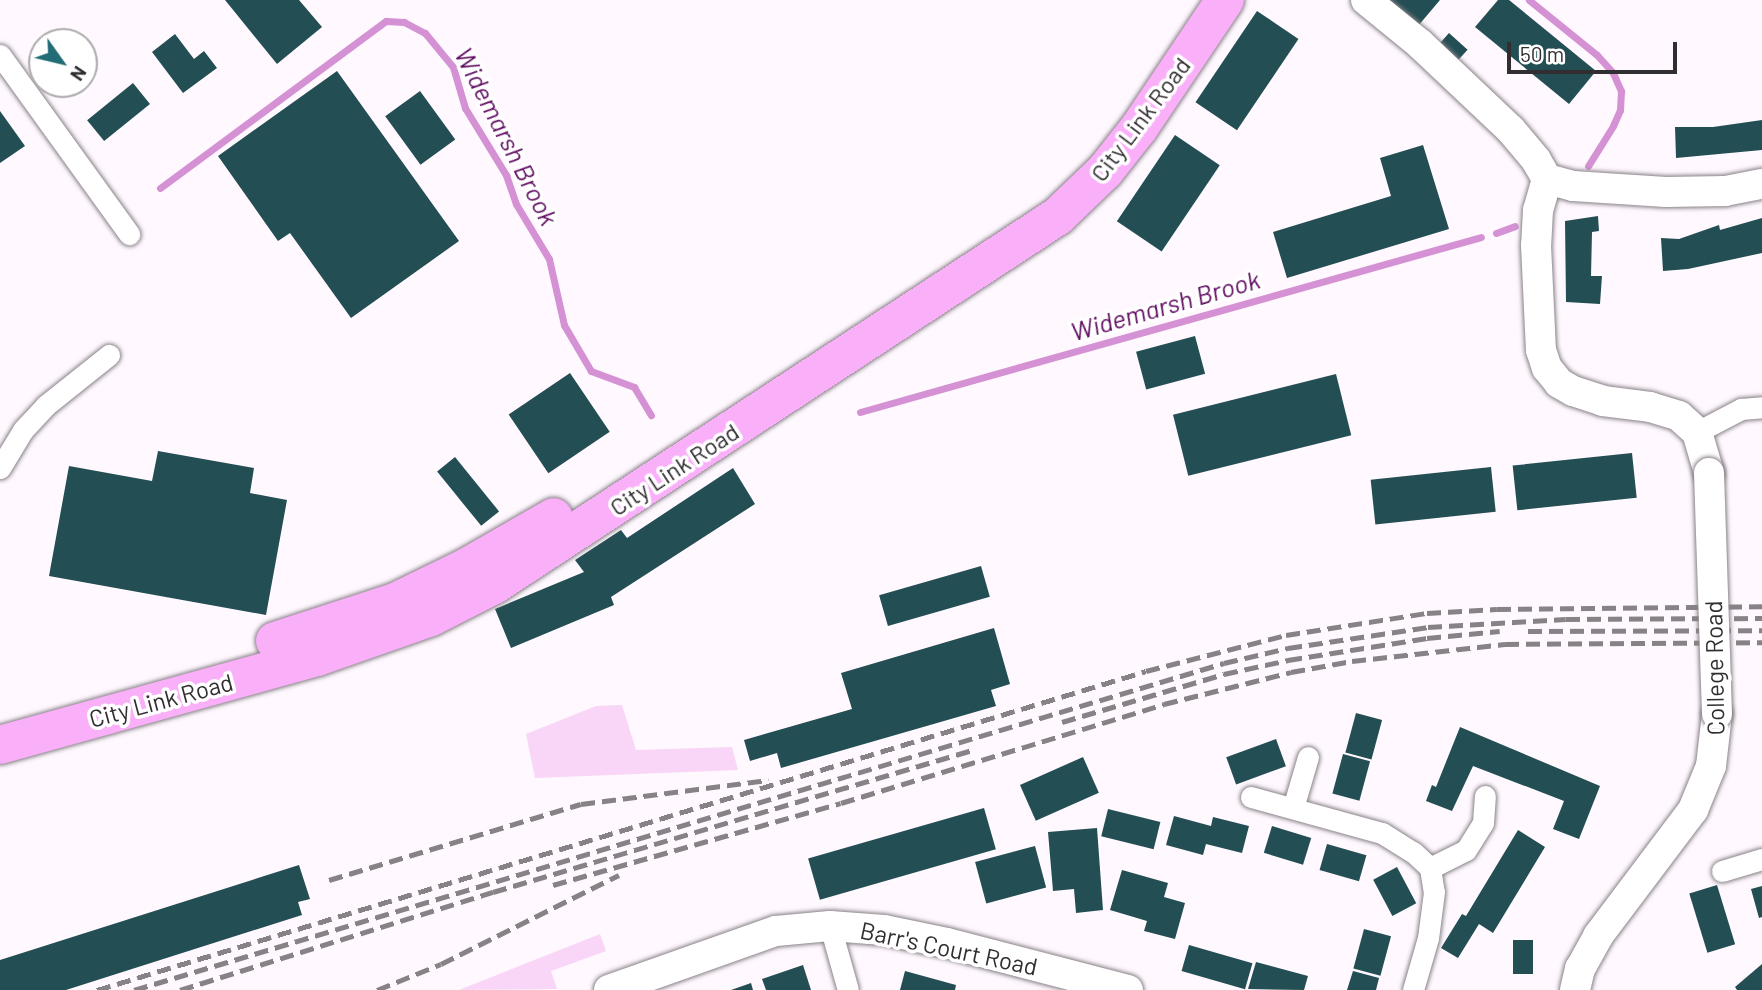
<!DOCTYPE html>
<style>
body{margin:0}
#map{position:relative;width:1762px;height:990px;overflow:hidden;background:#fff8ff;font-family:Barlow,sans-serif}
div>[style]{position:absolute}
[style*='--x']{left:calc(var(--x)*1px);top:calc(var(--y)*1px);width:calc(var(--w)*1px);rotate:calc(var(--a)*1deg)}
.green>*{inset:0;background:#f9d5f7}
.stream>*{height:7px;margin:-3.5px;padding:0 3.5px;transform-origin:3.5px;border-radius:3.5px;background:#d491d3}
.building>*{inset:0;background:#234e53;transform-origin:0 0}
.roads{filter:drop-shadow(0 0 2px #898288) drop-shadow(0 0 2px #898288)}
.street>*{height:21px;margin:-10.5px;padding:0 10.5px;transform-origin:10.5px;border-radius:10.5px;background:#fff}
.secondary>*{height:30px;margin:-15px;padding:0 15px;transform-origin:15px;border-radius:15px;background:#fff}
.highway>*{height:38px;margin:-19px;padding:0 19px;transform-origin:19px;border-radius:19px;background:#faaff9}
.rail>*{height:5px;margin-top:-2.5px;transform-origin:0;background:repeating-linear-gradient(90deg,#868286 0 14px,transparent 0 21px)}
.bridges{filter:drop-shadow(0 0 2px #898288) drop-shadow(0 0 2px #898288)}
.secondary-bridge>*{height:30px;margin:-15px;padding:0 15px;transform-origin:15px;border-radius:15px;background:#fff}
span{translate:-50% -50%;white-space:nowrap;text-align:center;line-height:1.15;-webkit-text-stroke:7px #fff;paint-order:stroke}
.street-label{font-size:24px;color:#312e31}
.water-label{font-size:26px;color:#610e62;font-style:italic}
.north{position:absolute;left:28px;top:28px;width:70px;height:70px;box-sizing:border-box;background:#fff;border:2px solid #adabad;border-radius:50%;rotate:124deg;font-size:19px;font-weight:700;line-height:28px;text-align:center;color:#312e31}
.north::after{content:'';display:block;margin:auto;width:24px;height:32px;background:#226d75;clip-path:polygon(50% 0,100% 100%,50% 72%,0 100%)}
.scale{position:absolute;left:1507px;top:42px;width:170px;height:32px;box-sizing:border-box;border:4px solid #312e31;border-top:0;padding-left:9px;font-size:21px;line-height:24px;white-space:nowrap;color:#312e31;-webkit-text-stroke:5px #fff;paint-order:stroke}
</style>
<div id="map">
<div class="green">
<div style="clip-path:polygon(622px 705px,636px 750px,732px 747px,738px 770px,535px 778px,526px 734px,596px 706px)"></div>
<div style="clip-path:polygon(600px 934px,606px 951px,551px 971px,557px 989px,459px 990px)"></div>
</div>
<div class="stream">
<div style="--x:1529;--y:0;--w:87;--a:39"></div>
<div style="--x:1597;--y:55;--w:24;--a:48"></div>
<div style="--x:1613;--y:73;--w:20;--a:66"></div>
<div style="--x:1621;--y:91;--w:19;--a:93"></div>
<div style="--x:1620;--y:110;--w:17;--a:114"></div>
<div style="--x:1613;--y:126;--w:47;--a:122"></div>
<div style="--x:160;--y:188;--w:281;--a:-36.5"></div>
<div style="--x:386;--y:21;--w:18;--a:3"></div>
<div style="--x:404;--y:22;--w:24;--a:28"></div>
<div style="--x:425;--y:33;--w:44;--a:50.5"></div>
<div style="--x:453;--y:67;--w:43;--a:73.7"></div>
<div style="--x:465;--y:108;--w:79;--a:58.5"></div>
<div style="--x:506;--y:175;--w:31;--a:71"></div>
<div style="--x:516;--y:204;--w:64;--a:59"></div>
<div style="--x:549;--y:259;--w:68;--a:77.2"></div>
<div style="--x:564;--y:325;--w:53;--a:59.6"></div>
<div style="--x:591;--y:371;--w:46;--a:20.4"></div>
<div style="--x:634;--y:387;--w:33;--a:59"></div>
<div style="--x:1496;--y:233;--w:20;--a:-20"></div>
<div style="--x:860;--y:412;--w:645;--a:-15.74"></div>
</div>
<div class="building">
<div style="clip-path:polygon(225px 0,299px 0,322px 27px,277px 64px)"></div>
<div style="clip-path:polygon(1388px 0,1440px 0,1418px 26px)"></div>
<div style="clip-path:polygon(1498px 0,1509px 0,1596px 71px,1569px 104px,1475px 27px)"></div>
<div style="left:1257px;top:11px;width:50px;height:110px;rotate:34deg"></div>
<div style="left:1449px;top:33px;width:25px;height:16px;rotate:42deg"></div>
<div style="clip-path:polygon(175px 34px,194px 59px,204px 51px,217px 68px,183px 93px,152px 52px)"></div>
<div style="clip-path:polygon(337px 71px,459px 241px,351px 318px,290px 233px,278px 241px,218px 156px)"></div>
<div style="left:133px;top:83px;width:27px;height:59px;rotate:51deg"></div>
<div style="left:420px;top:91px;width:60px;height:43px;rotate:54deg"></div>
<div style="clip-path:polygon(0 111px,25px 146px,0 163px)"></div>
<div style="clip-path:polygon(1762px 120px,1762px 150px,1676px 158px,1675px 127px,1713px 127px)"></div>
<div style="left:1175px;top:135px;width:54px;height:104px;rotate:34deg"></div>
<div style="clip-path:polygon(1423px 145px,1449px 229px,1287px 278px,1273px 232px,1391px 196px,1380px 158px)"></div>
<div style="clip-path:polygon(1598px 216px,1599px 231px,1592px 232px,1591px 276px,1602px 276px,1600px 304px,1566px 302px,1565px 221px)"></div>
<div style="clip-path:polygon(1762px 218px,1762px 253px,1688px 269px,1663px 271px,1661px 238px,1679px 239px,1719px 225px,1720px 230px)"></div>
<div style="left:1195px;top:336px;width:39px;height:61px;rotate:75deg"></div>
<div style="left:570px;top:373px;width:71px;height:74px;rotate:56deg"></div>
<div style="left:1336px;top:374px;width:63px;height:168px;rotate:76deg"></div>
<div style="clip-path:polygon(158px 451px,254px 468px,250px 493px,287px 500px,266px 615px,49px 576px,69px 466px,152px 481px)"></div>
<div style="left:1632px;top:453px;width:45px;height:120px;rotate:84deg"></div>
<div style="left:455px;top:457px;width:70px;height:23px;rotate:51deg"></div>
<div style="left:1491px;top:467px;width:45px;height:121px;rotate:84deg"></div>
<div style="clip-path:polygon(733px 468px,755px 504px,611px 597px,614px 605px,511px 648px,495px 609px,584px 572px,575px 560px,621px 530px,627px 538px)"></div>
<div style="left:981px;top:566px;width:32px;height:106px;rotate:74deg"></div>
<div style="clip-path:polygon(994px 628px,1010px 684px,991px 690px,996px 706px,781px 768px,777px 753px,750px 761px,744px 740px,852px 709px,841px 673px)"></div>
<div style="left:1356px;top:713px;width:27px;height:41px;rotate:15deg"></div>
<div style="clip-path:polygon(1460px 727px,1600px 786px,1579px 839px,1553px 829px,1564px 801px,1473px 766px,1452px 811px,1426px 801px,1432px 785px,1436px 787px)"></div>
<div style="left:1276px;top:739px;width:29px;height:53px;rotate:70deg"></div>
<div style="left:1343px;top:754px;width:28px;height:41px;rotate:15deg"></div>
<div style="left:1083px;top:757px;width:39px;height:69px;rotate:66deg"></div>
<div style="left:984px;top:808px;width:43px;height:183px;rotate:74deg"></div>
<div style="left:1108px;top:809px;width:54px;height:28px;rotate:14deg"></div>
<div style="clip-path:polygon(1174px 816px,1211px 826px,1213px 817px,1249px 826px,1242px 853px,1206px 844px,1203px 855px,1166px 845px)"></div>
<div style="left:1272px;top:826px;width:41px;height:28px;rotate:17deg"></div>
<div style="clip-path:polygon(1097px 828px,1103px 910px,1076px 913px,1074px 889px,1053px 891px,1048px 832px)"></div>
<div style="clip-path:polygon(1518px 830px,1545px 847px,1493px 933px,1479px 924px,1458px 958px,1441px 948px,1462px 914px,1466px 916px)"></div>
<div style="left:1327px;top:844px;width:41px;height:27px;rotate:16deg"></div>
<div style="left:1035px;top:846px;width:43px;height:62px;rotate:75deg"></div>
<div style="clip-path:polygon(299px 865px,310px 899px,298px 902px,302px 915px,66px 990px,0 990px,0 960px)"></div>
<div style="left:1397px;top:867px;width:41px;height:27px;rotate:62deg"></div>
<div style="clip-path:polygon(1122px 870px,1168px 883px,1164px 897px,1185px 903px,1175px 939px,1144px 931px,1147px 921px,1110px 910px)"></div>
<div style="left:1717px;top:885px;width:62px;height:29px;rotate:73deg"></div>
<div style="clip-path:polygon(1762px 886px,1762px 917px,1759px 918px,1751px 889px)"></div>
<div style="left:1364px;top:929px;width:28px;height:41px;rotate:15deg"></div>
<div style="left:1533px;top:940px;width:34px;height:20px;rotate:90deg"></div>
<div style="left:1189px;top:945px;width:66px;height:27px;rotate:16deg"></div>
<div style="clip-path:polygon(1256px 962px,1308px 976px,1304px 990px,1248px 989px)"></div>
<div style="clip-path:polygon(1762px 964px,1762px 990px,1737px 990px,1735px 987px)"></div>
<div style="clip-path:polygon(803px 965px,811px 990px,766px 990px,762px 979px)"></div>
<div style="clip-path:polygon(905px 971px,956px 985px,955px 990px,900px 990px)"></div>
<div style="clip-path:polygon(1353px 971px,1379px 978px,1376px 990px,1347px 990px)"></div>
<div style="clip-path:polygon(751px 983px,753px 990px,731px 990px)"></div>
</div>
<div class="roads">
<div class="street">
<div style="--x:0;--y:55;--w:221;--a:54.2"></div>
<div style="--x:1697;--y:432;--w:50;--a:-27.6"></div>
<div style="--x:1741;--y:409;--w:21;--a:-5"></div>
<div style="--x:0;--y:468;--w:44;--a:-58.8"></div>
<div style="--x:23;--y:430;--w:33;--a:-47"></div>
<div style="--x:45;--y:406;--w:82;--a:-38.6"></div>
<div style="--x:1251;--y:797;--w:136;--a:15.4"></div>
<div style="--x:1382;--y:833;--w:36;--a:32"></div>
<div style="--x:1413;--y:852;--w:23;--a:43"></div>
<div style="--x:1430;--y:868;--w:24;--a:81"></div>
<div style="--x:1434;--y:892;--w:46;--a:97.4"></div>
<div style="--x:1428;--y:938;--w:54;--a:106.1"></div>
<div style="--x:1293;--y:808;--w:53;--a:-73.6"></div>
<div style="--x:1430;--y:868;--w:40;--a:-26.6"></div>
<div style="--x:1466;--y:850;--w:32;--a:-58"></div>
<div style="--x:1483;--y:823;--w:27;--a:-86"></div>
<div style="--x:1722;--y:871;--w:42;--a:-16.7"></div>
<div style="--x:830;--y:926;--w:66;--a:74.3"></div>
</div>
<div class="secondary">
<div style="--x:1366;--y:0;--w:70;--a:39.2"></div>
<div style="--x:1420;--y:44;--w:125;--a:43.4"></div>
<div style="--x:1511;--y:130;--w:39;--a:50"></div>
<div style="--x:1536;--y:160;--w:22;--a:60"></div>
<div style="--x:1547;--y:179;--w:32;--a:106"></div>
<div style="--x:1538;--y:210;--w:35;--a:93"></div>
<div style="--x:1536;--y:245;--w:105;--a:87.3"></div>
<div style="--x:1541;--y:350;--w:19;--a:72"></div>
<div style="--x:1547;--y:368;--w:19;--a:51"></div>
<div style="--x:1559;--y:383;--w:16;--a:30"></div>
<div style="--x:1573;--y:391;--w:32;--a:18"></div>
<div style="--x:1603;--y:401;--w:47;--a:7.3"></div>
<div style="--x:1650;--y:407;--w:30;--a:17"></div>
<div style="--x:1679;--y:416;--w:24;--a:42"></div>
<div style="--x:1697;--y:432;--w:43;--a:73.7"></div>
<div style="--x:1547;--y:179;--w:27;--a:15"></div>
<div style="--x:1573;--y:186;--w:93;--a:3.7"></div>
<div style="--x:1666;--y:192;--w:59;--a:-1"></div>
<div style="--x:1725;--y:191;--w:38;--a:-11"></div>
<div style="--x:609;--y:990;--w:177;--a:-19.5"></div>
<div style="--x:776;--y:931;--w:54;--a:-5.3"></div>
<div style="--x:830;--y:926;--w:54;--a:4.2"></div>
<div style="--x:884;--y:930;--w:64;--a:11.7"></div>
<div style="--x:947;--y:943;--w:187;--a:14.6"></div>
<div style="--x:1575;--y:990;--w:22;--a:-77"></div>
<div style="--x:1580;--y:969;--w:38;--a:-61"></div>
<div style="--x:1598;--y:936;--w:158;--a:-53"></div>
<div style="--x:1693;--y:810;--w:48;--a:-67.8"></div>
<div style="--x:1711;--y:766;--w:52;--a:-83.4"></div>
</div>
<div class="highway">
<div style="--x:275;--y:641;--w:126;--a:-18"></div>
<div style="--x:395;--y:602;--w:80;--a:-25.9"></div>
<div style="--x:467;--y:567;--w:100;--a:-29.9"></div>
<div style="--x:0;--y:745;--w:329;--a:-15.5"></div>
<div style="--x:317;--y:657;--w:121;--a:-19.3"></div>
<div style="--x:431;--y:617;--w:71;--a:-26.9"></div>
<div style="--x:494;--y:585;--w:674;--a:-33.19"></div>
<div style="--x:1058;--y:216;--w:65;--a:-43.8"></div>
<div style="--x:1105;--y:171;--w:55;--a:-51.7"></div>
<div style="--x:1139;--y:128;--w:154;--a:-56.1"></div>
</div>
</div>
<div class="rail">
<div style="--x:1528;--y:631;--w:234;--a:-0.2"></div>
<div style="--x:1062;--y:722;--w:169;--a:-16.5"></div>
<div style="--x:1224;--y:674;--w:66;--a:-12.3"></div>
<div style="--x:1288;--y:660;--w:141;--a:-9"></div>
<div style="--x:1427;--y:638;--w:73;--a:-5.5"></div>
<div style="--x:329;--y:880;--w:263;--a:-16.8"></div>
<div style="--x:581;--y:804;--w:189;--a:-7.3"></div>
<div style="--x:553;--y:885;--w:299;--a:-15.9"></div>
<div style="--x:841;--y:803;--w:338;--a:-17"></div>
<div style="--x:1164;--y:704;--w:131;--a:-14.1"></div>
<div style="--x:1291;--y:672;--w:62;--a:-10.2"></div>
<div style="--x:1352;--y:661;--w:154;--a:-6.3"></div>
<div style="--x:1505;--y:644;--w:257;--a:-0.4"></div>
<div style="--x:97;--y:990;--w:1096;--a:-16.91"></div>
<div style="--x:1146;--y:671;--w:145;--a:-14.4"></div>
<div style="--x:1286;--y:635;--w:143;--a:-8.9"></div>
<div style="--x:1427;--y:613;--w:70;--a:-3.3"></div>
<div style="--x:1497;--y:609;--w:265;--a:-0.6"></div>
<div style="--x:134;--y:990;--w:1138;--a:-16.7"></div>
<div style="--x:1224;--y:663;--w:66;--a:-13.2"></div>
<div style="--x:1288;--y:648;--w:142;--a:-8.5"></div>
<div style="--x:1428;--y:627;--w:138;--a:-3.3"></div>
<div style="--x:1566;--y:619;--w:196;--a:-0.3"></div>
<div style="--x:180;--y:990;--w:328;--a:-17.4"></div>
<div style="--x:493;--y:892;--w:500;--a:-16.5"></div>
<div style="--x:377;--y:990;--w:69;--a:-22.1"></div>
<div style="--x:441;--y:964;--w:199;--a:-26.6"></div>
</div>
<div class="bridges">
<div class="secondary-bridge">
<div style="--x:1709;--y:473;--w:241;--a:88.1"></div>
</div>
</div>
<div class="street-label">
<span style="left:1140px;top:119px;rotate:-53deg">City Link Road</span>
<span style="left:674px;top:469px;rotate:-33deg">City Link Road</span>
<span style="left:1714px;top:668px;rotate:-91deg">College Road</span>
<span style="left:161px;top:700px;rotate:-15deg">City Link Road</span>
<span style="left:949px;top:948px;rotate:12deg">Barr's Court Road</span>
</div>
<div class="water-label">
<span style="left:507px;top:136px;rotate:63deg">Widemarsh Brook</span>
<span style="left:1165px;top:305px;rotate:-16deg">Widemarsh Brook</span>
</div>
<div class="north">N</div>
<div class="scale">50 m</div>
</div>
